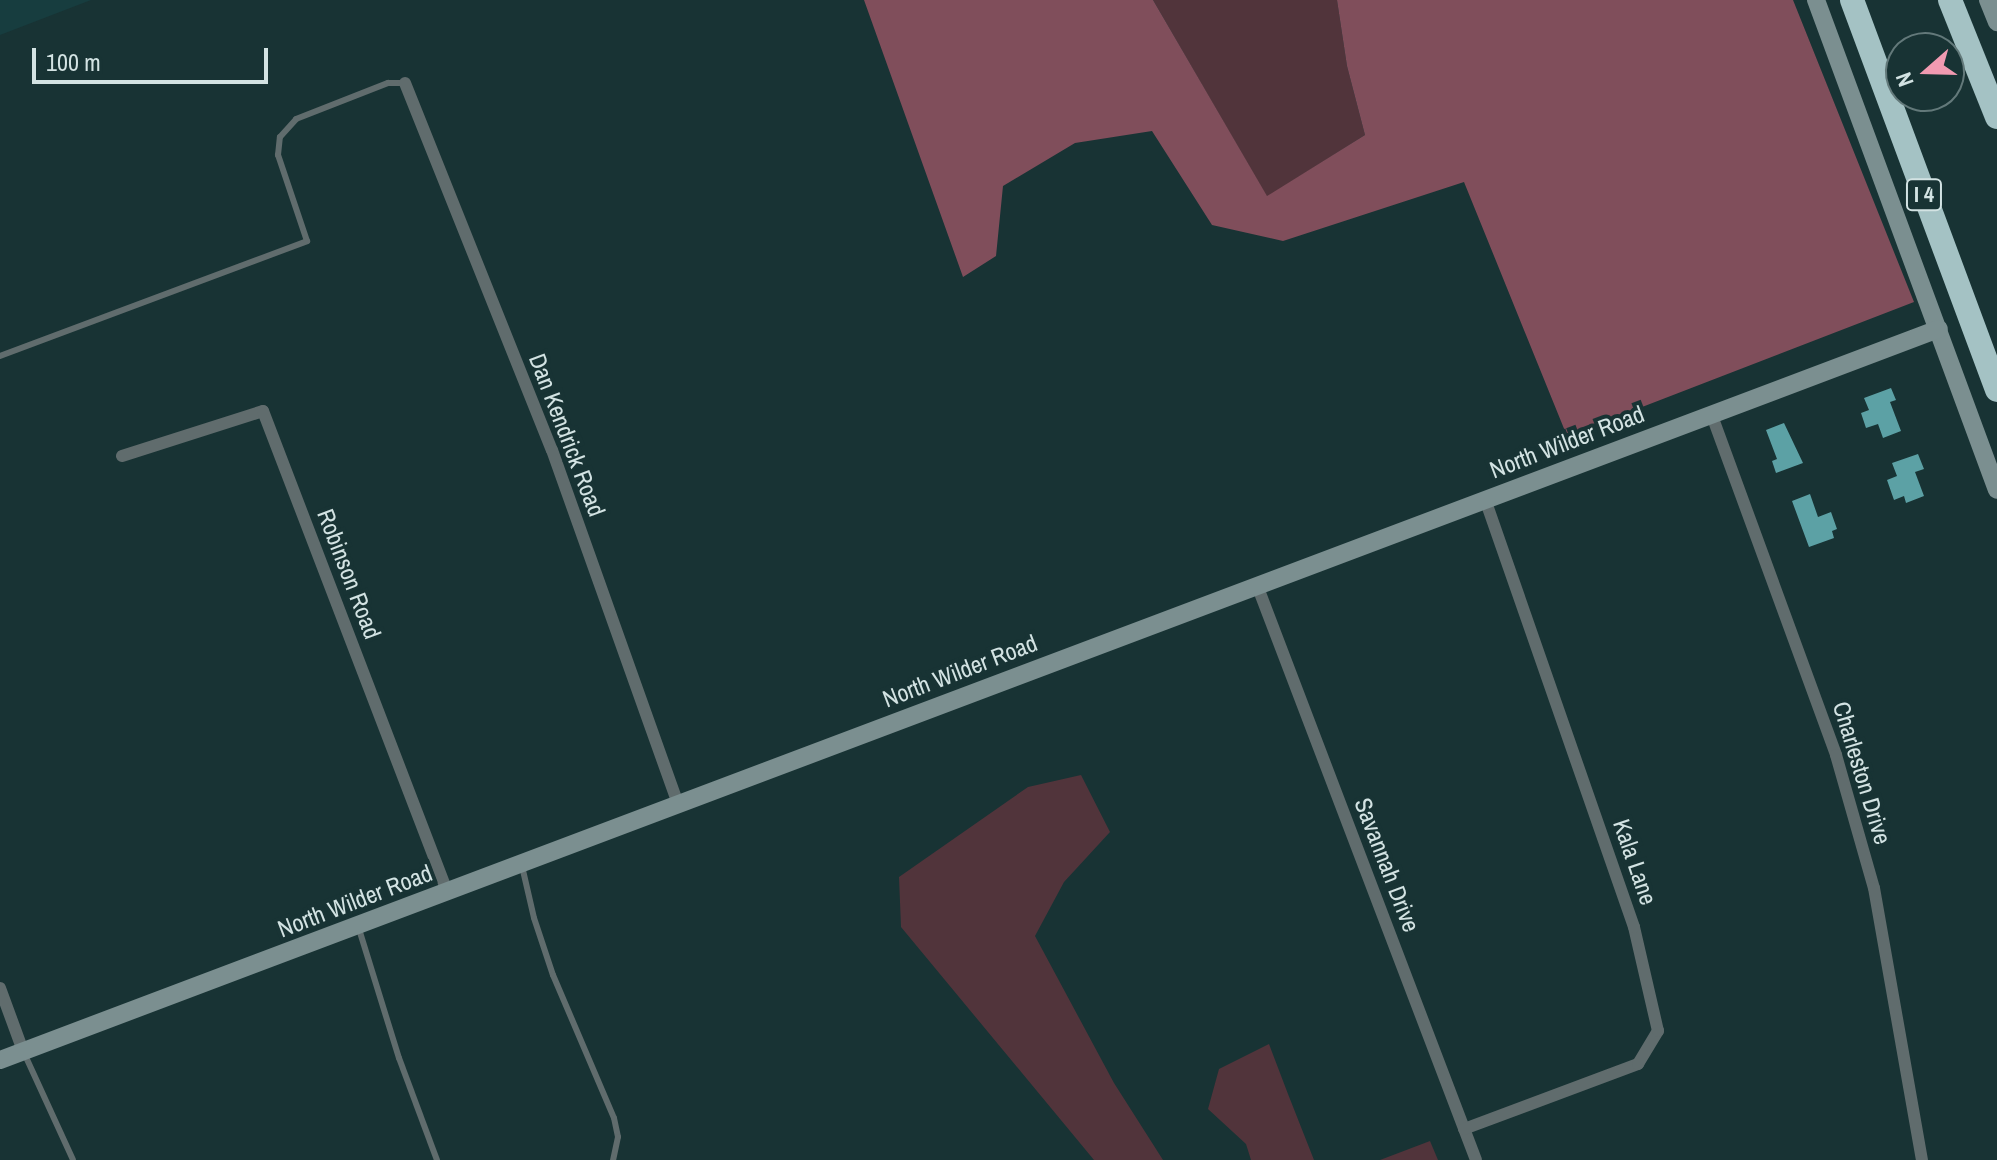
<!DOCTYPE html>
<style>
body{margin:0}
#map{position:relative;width:1997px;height:1160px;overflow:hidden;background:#183334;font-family:"Archivo Narrow",sans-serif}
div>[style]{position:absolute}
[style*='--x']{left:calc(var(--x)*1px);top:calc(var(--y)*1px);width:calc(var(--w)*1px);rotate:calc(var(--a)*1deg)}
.built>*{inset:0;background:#173d3f}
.green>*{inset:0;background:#51343b}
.forest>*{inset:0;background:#804e5b}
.building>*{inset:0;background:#5ca1a5}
.lane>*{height:6px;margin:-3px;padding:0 3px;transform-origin:3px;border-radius:3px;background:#606c6d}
.street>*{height:12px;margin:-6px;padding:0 6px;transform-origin:6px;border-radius:6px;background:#606c6d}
.secondary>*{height:18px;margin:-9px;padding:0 9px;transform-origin:9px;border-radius:9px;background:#7b8f90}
.highway>*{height:24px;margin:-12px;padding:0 12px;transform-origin:12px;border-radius:12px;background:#a4c2c4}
span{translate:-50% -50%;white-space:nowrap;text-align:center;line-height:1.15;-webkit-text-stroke:8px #183334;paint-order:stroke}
.shield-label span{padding:2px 6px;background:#183334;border:2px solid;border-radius:6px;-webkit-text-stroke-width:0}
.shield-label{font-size:22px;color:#d3e3e3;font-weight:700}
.street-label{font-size:24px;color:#d3e3e3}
.north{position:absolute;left:1885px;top:32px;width:80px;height:80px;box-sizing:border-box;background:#183334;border:2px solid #63797a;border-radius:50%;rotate:250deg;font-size:22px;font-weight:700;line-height:32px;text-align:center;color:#d3e3e3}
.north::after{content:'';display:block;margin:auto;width:28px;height:36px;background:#f19ab1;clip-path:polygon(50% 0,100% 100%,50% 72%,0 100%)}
.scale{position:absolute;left:32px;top:48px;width:236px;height:36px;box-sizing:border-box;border:4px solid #d3e3e3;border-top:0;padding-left:10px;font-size:24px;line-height:28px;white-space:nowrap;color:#d3e3e3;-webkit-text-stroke:6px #183334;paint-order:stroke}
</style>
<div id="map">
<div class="built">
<div style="clip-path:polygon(0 0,91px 0,0 35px)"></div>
</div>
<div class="green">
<div style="clip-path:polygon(1153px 0,1337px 0,1347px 66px,1365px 135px,1267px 197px)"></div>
<div style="clip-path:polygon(1081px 775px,1110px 832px,1064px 882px,1035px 936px,1114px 1083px,1163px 1160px,1094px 1160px,901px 927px,899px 877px,1028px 787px)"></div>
<div style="clip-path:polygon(1269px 1044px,1288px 1094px,1314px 1160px,1251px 1160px,1246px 1144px,1208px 1109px,1219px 1069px)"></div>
<div style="clip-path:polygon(1430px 1141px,1438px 1160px,1380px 1160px)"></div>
</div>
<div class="forest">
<div style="clip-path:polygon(864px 0,1153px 0,1267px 196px,1365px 135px,1347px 66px,1337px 0,1793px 0,1914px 302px,1567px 436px,1464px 182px,1283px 241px,1212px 225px,1152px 131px,1075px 143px,1003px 186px,996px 256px,963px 277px)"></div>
</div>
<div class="building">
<div style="clip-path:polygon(1891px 388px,1896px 400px,1890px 402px,1901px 431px,1883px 438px,1878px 424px,1866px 428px,1861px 413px,1869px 410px,1864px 398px)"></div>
<div style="clip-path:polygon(1784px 423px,1803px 463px,1776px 473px,1772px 461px,1777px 459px,1766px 430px)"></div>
<div style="clip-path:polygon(1918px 454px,1924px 469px,1915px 472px,1924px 496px,1906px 503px,1904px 496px,1894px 500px,1887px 480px,1897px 476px,1892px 463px)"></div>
<div style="clip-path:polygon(1810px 494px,1818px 517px,1831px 512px,1837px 529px,1832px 531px,1834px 538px,1809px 547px,1792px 501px)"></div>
</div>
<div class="lane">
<div style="--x:0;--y:356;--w:328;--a:-20.5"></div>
<div style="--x:307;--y:241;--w:91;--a:-108.6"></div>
<div style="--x:278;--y:155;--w:18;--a:-84"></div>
<div style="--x:280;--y:137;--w:24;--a:-48"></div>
<div style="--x:296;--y:119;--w:99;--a:-21.4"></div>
<div style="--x:388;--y:83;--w:17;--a:0"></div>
<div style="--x:522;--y:866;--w:53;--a:77"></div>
<div style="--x:534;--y:918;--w:60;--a:71.6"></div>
<div style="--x:553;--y:975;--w:155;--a:66.9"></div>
<div style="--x:614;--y:1118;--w:19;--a:78"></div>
<div style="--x:618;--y:1137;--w:24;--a:102"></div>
<div style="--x:359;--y:929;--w:135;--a:72.8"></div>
<div style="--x:399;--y:1058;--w:109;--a:69.6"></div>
<div style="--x:25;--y:1055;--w:115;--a:65.4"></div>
</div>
<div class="street">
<div style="--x:405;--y:83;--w:395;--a:68.2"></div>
<div style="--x:552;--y:450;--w:378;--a:70.4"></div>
<div style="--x:1711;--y:413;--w:364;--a:69.9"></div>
<div style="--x:1836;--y:755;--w:138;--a:74.1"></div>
<div style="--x:1874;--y:888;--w:276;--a:80"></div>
<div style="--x:122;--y:456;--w:148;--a:-17.7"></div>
<div style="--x:263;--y:411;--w:514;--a:69.03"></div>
<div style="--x:1257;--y:585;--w:615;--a:69.15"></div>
<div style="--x:0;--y:988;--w:67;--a:69.9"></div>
<div style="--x:1464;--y:1129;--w:186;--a:-20.5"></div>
<div style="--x:1638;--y:1064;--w:39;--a:-59"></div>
<div style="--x:1658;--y:1031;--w:107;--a:-103"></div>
<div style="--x:1634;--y:927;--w:453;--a:-109.2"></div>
</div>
<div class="secondary">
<div style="--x:1816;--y:0;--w:522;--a:69.73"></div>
<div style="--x:1988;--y:0;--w:24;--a:68"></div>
<div style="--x:0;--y:1060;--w:2072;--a:-20.66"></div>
</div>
<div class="highway">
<div style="--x:1852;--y:0;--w:416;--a:69.6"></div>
<div style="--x:1950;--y:0;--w:126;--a:68.1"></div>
</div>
<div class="shield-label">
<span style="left:1924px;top:195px">I 4</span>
</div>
<div class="street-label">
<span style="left:567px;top:435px;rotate:69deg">Dan Kendrick Road</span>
<span style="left:1567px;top:442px;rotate:-21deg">North Wilder Road</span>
<span style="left:349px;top:574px;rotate:69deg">Robinson Road</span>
<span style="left:960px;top:671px;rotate:-21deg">North Wilder Road</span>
<span style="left:1862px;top:773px;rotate:73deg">Charleston Drive</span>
<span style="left:1635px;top:862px;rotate:71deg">Kala Lane</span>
<span style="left:1387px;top:865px;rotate:69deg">Savannah Drive</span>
<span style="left:355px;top:901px;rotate:-21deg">North Wilder Road</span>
</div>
<div class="north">N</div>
<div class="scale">100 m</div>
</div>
